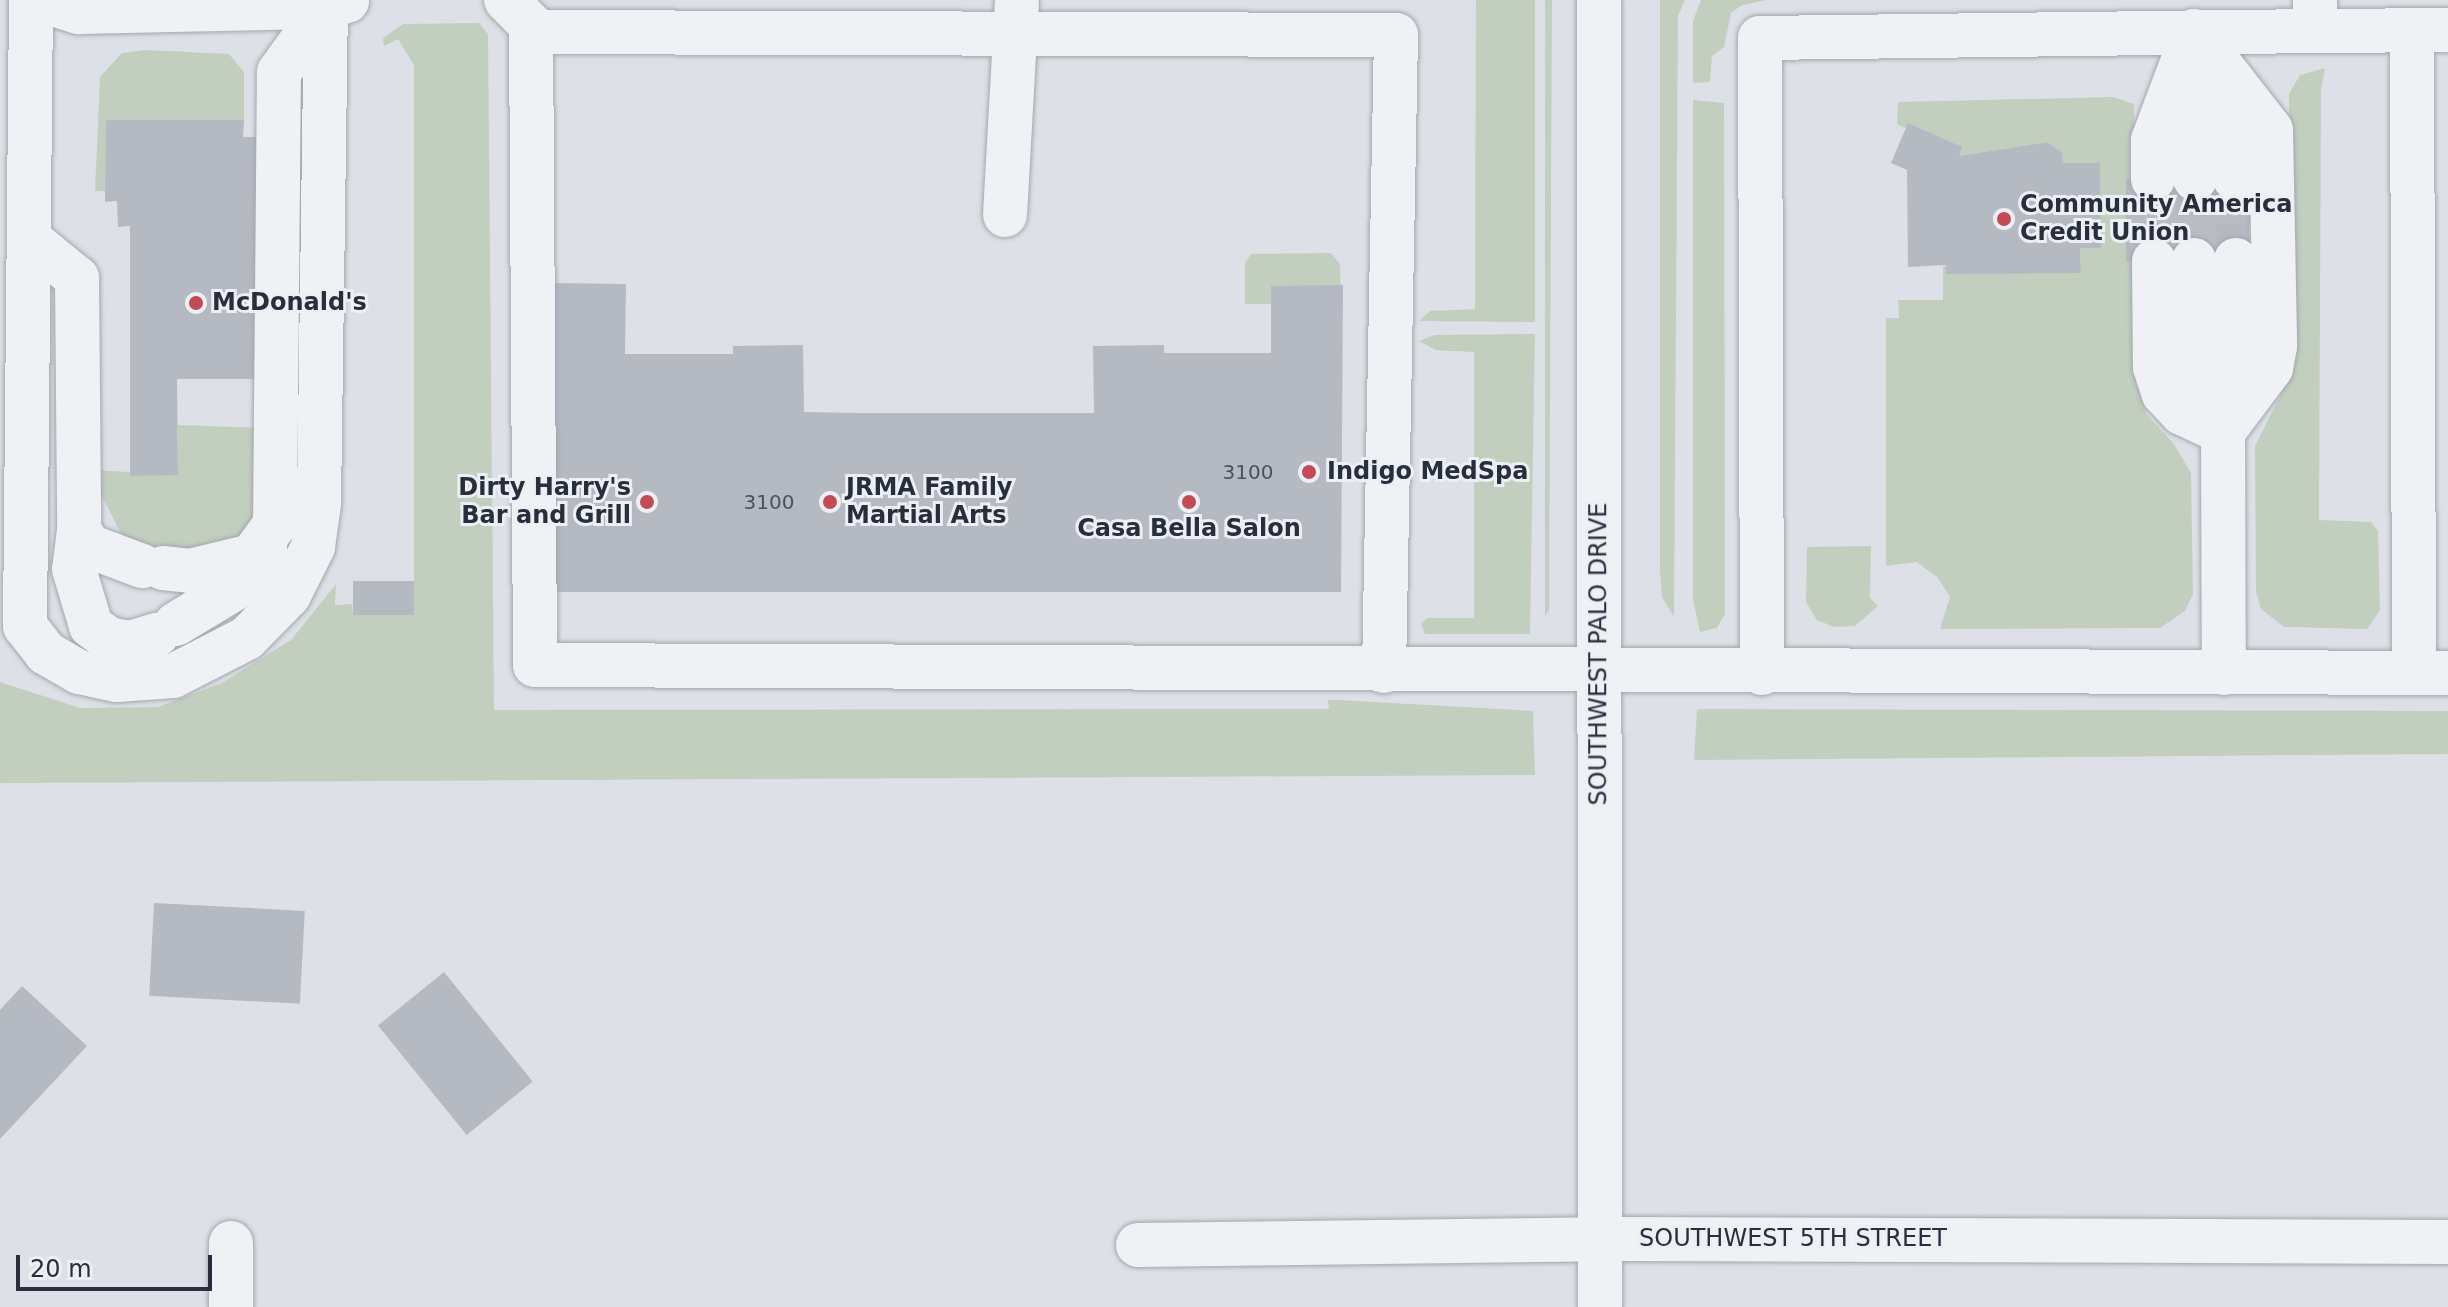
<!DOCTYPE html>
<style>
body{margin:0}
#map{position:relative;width:2448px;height:1307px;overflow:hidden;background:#dde0e6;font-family:"DejaVu Sans",sans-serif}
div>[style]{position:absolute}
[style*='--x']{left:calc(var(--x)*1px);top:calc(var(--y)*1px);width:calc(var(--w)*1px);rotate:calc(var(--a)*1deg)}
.green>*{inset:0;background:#c2cfbf}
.building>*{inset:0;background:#b5b9c2;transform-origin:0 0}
.minor-tunnel>*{height:44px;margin-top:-22px;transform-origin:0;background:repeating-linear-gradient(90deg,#b9bcc4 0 44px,transparent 0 66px)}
.roads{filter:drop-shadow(0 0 2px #a3a7af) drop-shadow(0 0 2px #a3a7af)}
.minor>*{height:44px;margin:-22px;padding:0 22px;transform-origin:22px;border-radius:22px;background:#eff1f4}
.dots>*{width:22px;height:22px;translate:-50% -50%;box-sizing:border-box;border:4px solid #eceff4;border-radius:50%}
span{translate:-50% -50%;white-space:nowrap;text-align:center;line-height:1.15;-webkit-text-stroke:6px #eceff4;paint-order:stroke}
.number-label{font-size:20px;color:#4b515d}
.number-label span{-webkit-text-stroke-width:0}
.poi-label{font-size:24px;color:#282e3b;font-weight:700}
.left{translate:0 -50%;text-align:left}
.right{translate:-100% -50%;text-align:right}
.street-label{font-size:24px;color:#282e3b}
.scale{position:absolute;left:16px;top:1255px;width:196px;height:36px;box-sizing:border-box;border:4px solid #282e3b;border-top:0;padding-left:10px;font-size:24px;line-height:28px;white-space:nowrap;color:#282e3b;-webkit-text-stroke:6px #eceff4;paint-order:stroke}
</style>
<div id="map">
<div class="green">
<div style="clip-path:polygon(1476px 0,1535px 0,1535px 322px,1419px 321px,1430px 311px,1475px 309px)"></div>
<div style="clip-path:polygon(1545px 0,1552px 0,1549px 610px,1545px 617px)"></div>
<div style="clip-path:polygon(1660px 0,1685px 0,1678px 16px,1674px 617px,1662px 597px,1660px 572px)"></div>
<div style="clip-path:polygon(1701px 0,1767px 0,1742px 5px,1731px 13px,1724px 47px,1712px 56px,1710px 82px,1693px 83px,1693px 21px)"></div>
<div style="clip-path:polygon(479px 23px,488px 34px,494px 710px,1329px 709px,1328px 700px,1337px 700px,1533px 711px,1535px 775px,0 783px,0 682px,80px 708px,158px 707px,222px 683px,291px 640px,336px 584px,335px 605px,352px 604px,353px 615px,414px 615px,414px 65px,398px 39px,384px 46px,383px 38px,403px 24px)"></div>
<div style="clip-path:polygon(146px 50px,229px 54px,244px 72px,244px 120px,106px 120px,106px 191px,95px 191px,100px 77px,122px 53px)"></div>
<div style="clip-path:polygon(2325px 68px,2321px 90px,2319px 520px,2371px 522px,2378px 531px,2380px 610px,2367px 629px,2284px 627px,2261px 609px,2256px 592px,2255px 446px,2290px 376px,2289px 94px,2300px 75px)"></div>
<div style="clip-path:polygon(2113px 97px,2134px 104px,2136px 384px,2147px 415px,2174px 444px,2191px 473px,2193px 594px,2185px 611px,2160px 628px,1940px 629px,1950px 597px,1938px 578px,1917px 562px,1886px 566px,1886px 318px,1899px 318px,1898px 300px,1943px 300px,1943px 266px,2081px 272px,2080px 248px,2101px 247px,2100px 163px,2063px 163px,2062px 152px,2047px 142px,1959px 156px,1897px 124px,1898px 102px)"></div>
<div style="clip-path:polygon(1693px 100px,1724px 103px,1725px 614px,1717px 628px,1700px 632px,1693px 599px)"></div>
<div style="clip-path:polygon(1331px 253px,1340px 264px,1341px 314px,1337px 304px,1245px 304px,1245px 263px,1251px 254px)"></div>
<div style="clip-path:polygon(1535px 334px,1530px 634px,1425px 634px,1421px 624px,1427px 618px,1474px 618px,1474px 352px,1436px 350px,1419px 341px,1435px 335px)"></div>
<div style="clip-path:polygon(178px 425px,261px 428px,257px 516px,249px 532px,221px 550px,137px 549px,120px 532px,97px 486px,94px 470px,178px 475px)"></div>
<div style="clip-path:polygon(1871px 546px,1870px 598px,1878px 606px,1855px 626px,1834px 627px,1817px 620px,1806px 602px,1807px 547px)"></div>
<div style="clip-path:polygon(1704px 709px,2448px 711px,2448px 754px,1694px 760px,1697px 710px)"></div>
</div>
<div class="building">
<div style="clip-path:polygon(106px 120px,244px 120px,243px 137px,261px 137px,261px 379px,177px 379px,178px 475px,130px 476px,130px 226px,118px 227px,117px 201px,105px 202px)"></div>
<div style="clip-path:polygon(1908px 123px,1962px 147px,1959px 156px,2047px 142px,2062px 152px,2063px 163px,2100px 163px,2101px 248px,2080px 248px,2081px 273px,1946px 274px,1946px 265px,1908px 267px,1907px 170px,1891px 163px)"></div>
<div style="left:2126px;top:179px;width:123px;height:82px"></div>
<div style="clip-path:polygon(553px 283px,626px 284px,625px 354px,733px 354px,733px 346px,803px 345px,804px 412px,860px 413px,1094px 413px,1093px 346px,1164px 345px,1164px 353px,1271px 353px,1271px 286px,1343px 285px,1341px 592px,555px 592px)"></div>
<div style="left:353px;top:581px;width:61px;height:34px"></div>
<div style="left:154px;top:903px;width:151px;height:93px;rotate:3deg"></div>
<div style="left:444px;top:972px;width:141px;height:85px;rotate:51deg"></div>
<div style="clip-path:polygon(22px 986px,87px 1046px,0 1139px,0 1010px)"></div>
</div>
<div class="minor-tunnel">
<div style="--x:2153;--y:179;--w:82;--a:89.3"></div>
<div style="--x:2235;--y:179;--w:81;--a:89.3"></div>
<div style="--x:2194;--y:260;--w:81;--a:-89.3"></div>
</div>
<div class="roads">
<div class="minor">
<div style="--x:31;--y:0;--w:626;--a:90.55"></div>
<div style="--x:25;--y:626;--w:34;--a:52"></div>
<div style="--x:46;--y:653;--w:38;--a:30"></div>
<div style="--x:79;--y:672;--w:39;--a:12"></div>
<div style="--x:117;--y:680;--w:56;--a:-4.1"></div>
<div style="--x:173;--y:676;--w:83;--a:-27.2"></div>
<div style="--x:247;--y:638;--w:60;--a:-45.7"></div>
<div style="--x:289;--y:595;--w:54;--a:-63.4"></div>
<div style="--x:313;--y:547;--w:44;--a:-82.2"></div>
<div style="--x:319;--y:503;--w:496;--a:-89.2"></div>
<div style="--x:41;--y:0;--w:40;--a:18"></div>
<div style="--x:79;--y:12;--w:247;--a:-1.2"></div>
<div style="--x:326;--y:7;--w:22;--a:-16"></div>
<div style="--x:506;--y:0;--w:35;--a:45"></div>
<div style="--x:531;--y:25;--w:640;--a:89.64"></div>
<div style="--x:535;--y:665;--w:1913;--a:0.24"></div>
<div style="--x:1599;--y:0;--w:1307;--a:89.96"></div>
<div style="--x:2194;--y:31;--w:125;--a:52.1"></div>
<div style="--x:2271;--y:130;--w:216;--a:88.9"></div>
<div style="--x:2275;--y:346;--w:22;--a:100"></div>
<div style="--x:2271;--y:368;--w:80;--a:126.9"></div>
<div style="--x:2223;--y:432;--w:241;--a:89.8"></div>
<div style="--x:2315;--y:31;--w:133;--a:-0.4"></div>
<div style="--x:2412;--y:31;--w:642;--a:89.82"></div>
<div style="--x:531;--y:32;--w:865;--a:0.2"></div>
<div style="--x:1396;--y:35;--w:636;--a:91.08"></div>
<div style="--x:2194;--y:58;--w:121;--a:89.5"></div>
<div style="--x:2213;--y:78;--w:57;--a:67.5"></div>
<div style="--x:2235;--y:131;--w:48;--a:90"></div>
<div style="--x:2153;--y:179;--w:39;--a:-90"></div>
<div style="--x:2153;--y:140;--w:116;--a:-69.4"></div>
<div style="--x:1005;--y:215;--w:213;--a:-86.8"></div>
<div style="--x:29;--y:239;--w:62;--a:39.1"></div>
<div style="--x:77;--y:278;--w:252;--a:89.5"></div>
<div style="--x:79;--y:530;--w:19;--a:58"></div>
<div style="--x:89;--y:546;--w:57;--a:20.7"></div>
<div style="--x:2194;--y:260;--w:96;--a:89.4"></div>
<div style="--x:2195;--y:356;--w:30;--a:76"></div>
<div style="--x:2202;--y:385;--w:51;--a:65.9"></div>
<div style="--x:2154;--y:261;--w:106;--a:89.5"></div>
<div style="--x:2155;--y:367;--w:28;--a:72"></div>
<div style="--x:2164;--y:394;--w:26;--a:47"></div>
<div style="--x:2182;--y:413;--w:45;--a:24.9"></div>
<div style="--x:2225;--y:421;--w:58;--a:-78.1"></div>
<div style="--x:2237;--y:364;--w:104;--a:-90.6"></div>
<div style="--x:79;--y:530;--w:39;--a:97"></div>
<div style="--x:74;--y:569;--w:59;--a:73.4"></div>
<div style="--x:91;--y:626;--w:22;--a:36"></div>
<div style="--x:109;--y:639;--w:21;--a:11"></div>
<div style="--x:130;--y:643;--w:28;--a:-17"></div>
<div style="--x:163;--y:568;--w:27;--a:6"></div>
<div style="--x:190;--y:571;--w:64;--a:-13.6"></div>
<div style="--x:252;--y:556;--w:39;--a:-54"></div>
<div style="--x:275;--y:524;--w:452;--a:-89.5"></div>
<div style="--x:279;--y:72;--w:80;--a:-54.1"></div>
<div style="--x:176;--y:624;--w:77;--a:-31.2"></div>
<div style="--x:242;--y:584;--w:25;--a:-43"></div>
<div style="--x:260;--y:567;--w:19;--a:-74"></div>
<div style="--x:1762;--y:673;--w:635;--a:-90.18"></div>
<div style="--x:1760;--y:38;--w:555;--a:-0.72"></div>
<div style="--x:2315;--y:31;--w:31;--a:-90"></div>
<div style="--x:1138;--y:1245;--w:463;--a:-0.7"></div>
<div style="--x:1601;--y:1239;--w:847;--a:0.2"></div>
<div style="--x:231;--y:1307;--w:64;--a:-90"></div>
</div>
</div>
<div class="dots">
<div style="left:2004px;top:219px;background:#c24b56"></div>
<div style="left:196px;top:303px;background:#c24b56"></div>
<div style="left:1309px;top:472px;background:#c24b56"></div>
<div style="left:647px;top:502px;background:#c24b56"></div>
<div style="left:830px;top:502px;background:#c24b56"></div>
<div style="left:1189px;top:502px;background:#c24b56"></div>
</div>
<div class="number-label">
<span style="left:1248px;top:472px">3100</span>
<span style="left:769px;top:502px">3100</span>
</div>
<div class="poi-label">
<span class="left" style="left:2020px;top:219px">Community America<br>Credit Union</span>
<span class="left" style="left:212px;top:303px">McDonald's</span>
<span class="left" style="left:1327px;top:472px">Indigo MedSpa</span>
<span class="right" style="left:631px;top:502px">Dirty Harry's<br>Bar and Grill</span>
<span class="left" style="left:846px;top:502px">JRMA Family<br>Martial Arts</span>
<span style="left:1189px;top:529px">Casa Bella Salon</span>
</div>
<div class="street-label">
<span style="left:1599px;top:654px;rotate:-90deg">SOUTHWEST PALO DRIVE</span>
<span style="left:1793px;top:1239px">SOUTHWEST 5TH STREET</span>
</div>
<div class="scale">20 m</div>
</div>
